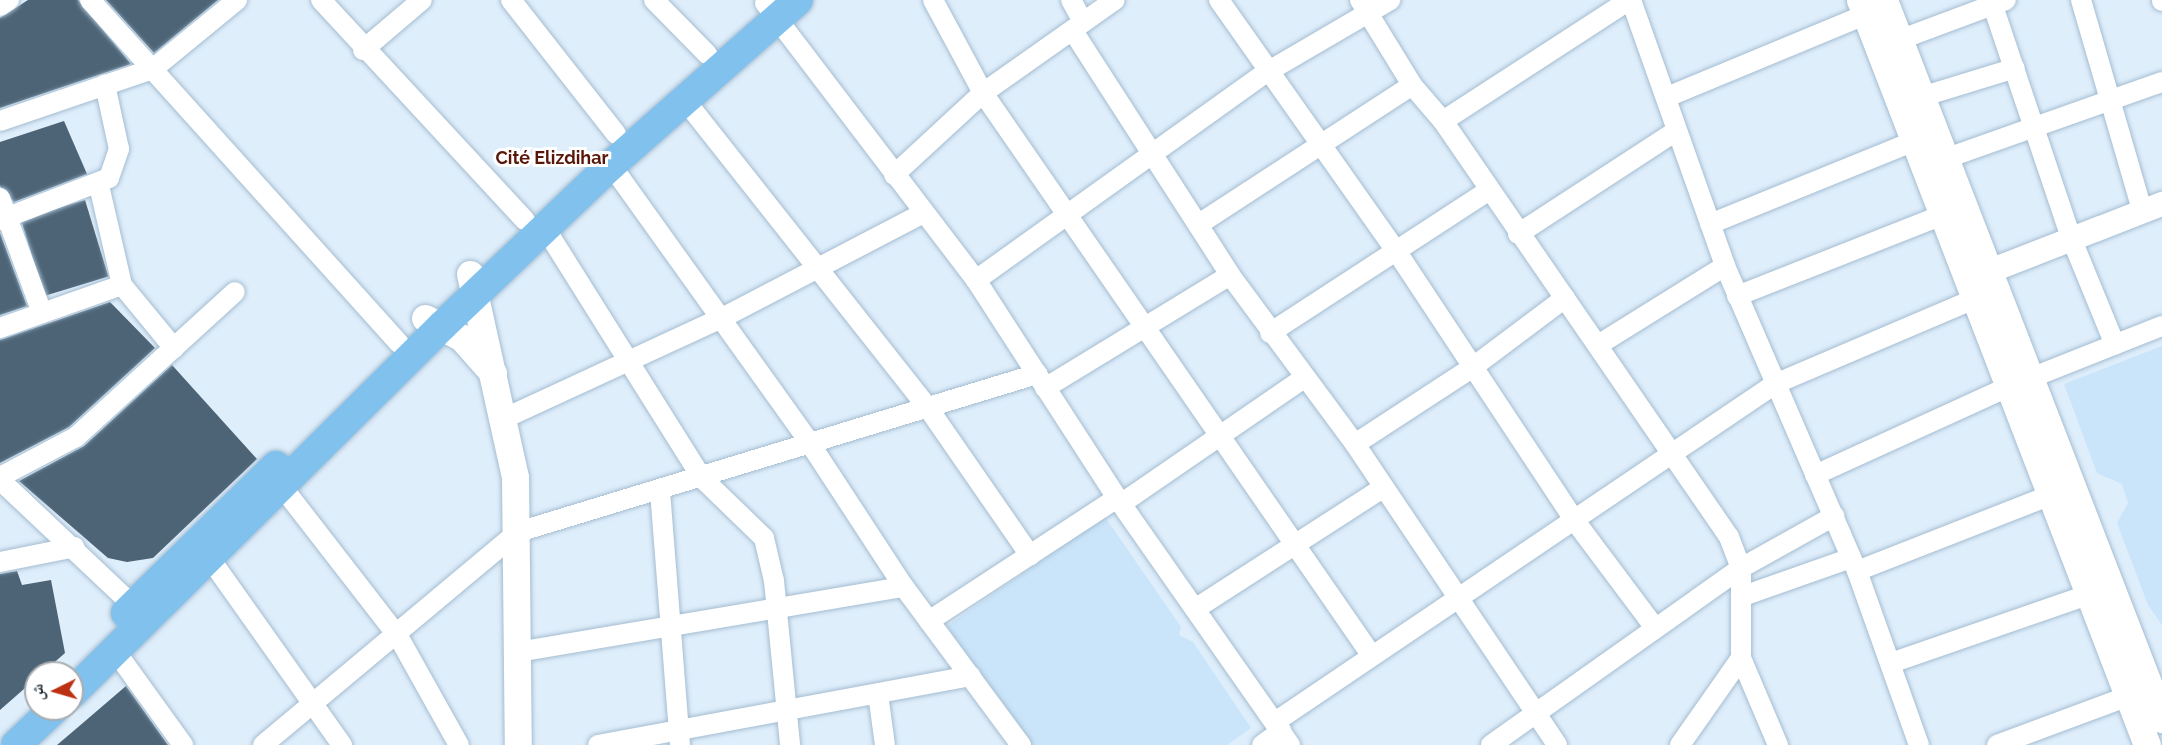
<!DOCTYPE html>
<meta charset="utf-8">
<style>
body{margin:0}
#map{position:relative;width:2162px;height:745px;overflow:hidden;background:#dfeefb;font-family:Raleway,"Noto Naskh Arabic",sans-serif}
div>[style]{position:absolute}
[style*='--x']{left:calc(var(--x)*1px);top:calc(var(--y)*1px);width:calc(var(--w)*1px);rotate:calc(var(--a)*1deg)}
.built>*{inset:0;background:#cae4f9}
.building>*{inset:0;background:#4d6476;transform-origin:0 0}
.roads{filter:drop-shadow(0 0 2px #a4bdd1) drop-shadow(0 0 2px #a4bdd1)}
.minor>*{height:20px;margin:-10px;padding:0 10px;transform-origin:10px;border-radius:10px;background:#fff}
.tertiary>*{height:24px;margin:-12px;padding:0 12px;transform-origin:12px;border-radius:12px;background:#fff}
.secondary>*{height:27px;margin:-13.5px;padding:0 13.5px;transform-origin:13.5px;border-radius:13.5px;background:#fff}
.primary>*{height:30px;margin:-15px;padding:0 15px;transform-origin:15px;border-radius:15px;background:#80c1ed}
span{translate:-50% -50%;white-space:nowrap;text-align:center;line-height:1.15;-webkit-text-stroke:6px #fff;paint-order:stroke}
.neighbourhood-label{font-size:18px;color:#591709;font-weight:700}
.north{position:absolute;left:24px;top:661px;width:60px;height:60px;box-sizing:border-box;background:#fff;border:2px solid #a9adb1;border-radius:50%;rotate:265deg;font-size:16px;font-weight:700;line-height:24px;text-align:center;color:#29333b}
.north::after{content:'';display:block;margin:auto;width:21px;height:27px;background:#bc3112;clip-path:polygon(50% 0,100% 100%,50% 72%,0 100%)}
</style>
<div id="map">
<div class="built">
<div style="clip-path:polygon(2162px 346px,2162px 625px,2148px 605px,2117px 523px,2128px 503px,2122px 484px,2097px 473px,2064px 384px)"></div>
<div style="clip-path:polygon(1105px 517px,1181px 627px,1179px 635px,1193px 642px,1251px 728px,1227px 745px,1030px 745px,947px 626px)"></div>
</div>
<div class="building">
<div style="clip-path:polygon(28px 0,78px 0,131px 64px,0 108px,0 18px)"></div>
<div style="clip-path:polygon(106px 0,218px 0,154px 53px)"></div>
<div style="clip-path:polygon(64px 121px,87px 174px,14px 202px,0 186px,0 142px)"></div>
<div style="left:85px;top:200px;width:80px;height:67px;rotate:73deg"></div>
<div style="clip-path:polygon(0 233px,27px 306px,0 315px)"></div>
<div style="clip-path:polygon(110px 302px,155px 348px,69px 427px,0 463px,0 340px)"></div>
<div style="clip-path:polygon(172px 365px,257px 459px,153px 558px,127px 562px,108px 558px,19px 481px,84px 446px)"></div>
<div style="clip-path:polygon(17px 571px,22px 585px,51px 580px,65px 653px,0 710px,0 574px)"></div>
<div style="clip-path:polygon(126px 686px,168px 745px,57px 745px,77px 728px)"></div>
</div>
<div class="roads">
<div class="minor">
<div style="--x:90;--y:0;--w:462;--a:48"></div>
<div style="--x:321;--y:0;--w:300;--a:47.2"></div>
<div style="--x:511;--y:0;--w:170;--a:51.9"></div>
<div style="--x:654;--y:0;--w:76;--a:45.5"></div>
<div style="--x:933;--y:0;--w:106;--a:61.7"></div>
<div style="--x:983;--y:93;--w:684;--a:55.36"></div>
<div style="--x:1071;--y:0;--w:25;--a:61"></div>
<div style="--x:1219;--y:0;--w:309;--a:54.8"></div>
<div style="--x:1397;--y:252;--w:323;--a:56.5"></div>
<div style="--x:1575;--y:521;--w:134;--a:53.2"></div>
<div style="--x:1360;--y:0;--w:100;--a:58.5"></div>
<div style="--x:1412;--y:85;--w:48;--a:49.3"></div>
<div style="--x:1443;--y:121;--w:505;--a:55.49"></div>
<div style="--x:1729;--y:537;--w:33;--a:69"></div>
<div style="--x:1741;--y:568;--w:90;--a:90"></div>
<div style="--x:1741;--y:658;--w:95;--a:67"></div>
<div style="--x:1631;--y:0;--w:282;--a:70.5"></div>
<div style="--x:1725;--y:266;--w:332;--a:66.6"></div>
<div style="--x:1857;--y:571;--w:185;--a:70.4"></div>
<div style="--x:1991;--y:0;--w:253;--a:71.4"></div>
<div style="--x:2072;--y:240;--w:113;--a:67.7"></div>
<div style="--x:2081;--y:0;--w:219;--a:73.8"></div>
<div style="--x:2162;--y:0;--w:1;--a:90"></div>
<div style="--x:765;--y:3;--w:348;--a:52.7"></div>
<div style="--x:976;--y:280;--w:260;--a:57.1"></div>
<div style="--x:1117;--y:498;--w:302;--a:55"></div>
<div style="--x:0;--y:6;--w:11;--a:-34"></div>
<div style="--x:1073;--y:31;--w:290;--a:57.2"></div>
<div style="--x:1230;--y:275;--w:210;--a:53.5"></div>
<div style="--x:1355;--y:444;--w:362;--a:56.1"></div>
<div style="--x:1899;--y:40;--w:114;--a:-20.5"></div>
<div style="--x:363;--y:50;--w:77;--a:-40.3"></div>
<div style="--x:1667;--y:97;--w:214;--a:-22.5"></div>
<div style="--x:1921;--y:97;--w:98;--a:-17.1"></div>
<div style="--x:684;--y:99;--w:390;--a:51.7"></div>
<div style="--x:926;--y:405;--w:183;--a:55.3"></div>
<div style="--x:0;--y:121;--w:162;--a:-18.8"></div>
<div style="--x:153;--y:69;--w:109;--a:-39.4"></div>
<div style="--x:1443;--y:121;--w:222;--a:-33"></div>
<div style="--x:1947;--y:158;--w:228;--a:-19.5"></div>
<div style="--x:611;--y:165;--w:340;--a:54.4"></div>
<div style="--x:809;--y:442;--w:173;--a:56.8"></div>
<div style="--x:904;--y:587;--w:197;--a:53.5"></div>
<div style="--x:894;--y:175;--w:121;--a:-42.7"></div>
<div style="--x:983;--y:93;--w:161;--a:-35.2"></div>
<div style="--x:0;--y:198;--w:122;--a:69.9"></div>
<div style="--x:0;--y:220;--w:117;--a:-21.1"></div>
<div style="--x:109;--y:178;--w:31;--a:-71"></div>
<div style="--x:119;--y:149;--w:66;--a:-102.3"></div>
<div style="--x:1199;--y:224;--w:254;--a:-33.1"></div>
<div style="--x:1710;--y:224;--w:220;--a:-22.1"></div>
<div style="--x:545;--y:228;--w:294;--a:57.9"></div>
<div style="--x:701;--y:477;--w:88;--a:44.1"></div>
<div style="--x:764;--y:538;--w:44;--a:76.9"></div>
<div style="--x:774;--y:581;--w:165;--a:84.4"></div>
<div style="--x:1518;--y:234;--w:189;--a:-33.1"></div>
<div style="--x:976;--y:280;--w:358;--a:-35.6"></div>
<div style="--x:1267;--y:72;--w:143;--a:-30.3"></div>
<div style="--x:122;--y:285;--w:82;--a:50.5"></div>
<div style="--x:1737;--y:296;--w:224;--a:-21.5"></div>
<div style="--x:0;--y:328;--w:129;--a:-19.4"></div>
<div style="--x:122;--y:285;--w:103;--a:-103"></div>
<div style="--x:1270;--y:333;--w:260;--a:-33.1"></div>
<div style="--x:1598;--y:345;--w:150;--a:-31.9"></div>
<div style="--x:2028;--y:379;--w:144;--a:-21.6"></div>
<div style="--x:1045;--y:388;--w:217;--a:-31.4"></div>
<div style="--x:503;--y:419;--w:241;--a:-24.8"></div>
<div style="--x:722;--y:318;--w:225;--a:-27.5"></div>
<div style="--x:1355;--y:444;--w:141;--a:-33.1"></div>
<div style="--x:1473;--y:367;--w:115;--a:-36.9"></div>
<div style="--x:1815;--y:475;--w:210;--a:-24.5"></div>
<div style="--x:0;--y:477;--w:86;--a:-27.8"></div>
<div style="--x:76;--y:437;--w:215;--a:-42.4"></div>
<div style="--x:0;--y:480;--w:192;--a:43.3"></div>
<div style="--x:283;--y:488;--w:187;--a:52.2"></div>
<div style="--x:398;--y:636;--w:125;--a:60.8"></div>
<div style="--x:660;--y:491;--w:255;--a:85.5"></div>
<div style="--x:1122;--y:503;--w:221;--a:-34.5"></div>
<div style="--x:211;--y:560;--w:227;--a:54.7"></div>
<div style="--x:0;--y:562;--w:76;--a:-11.3"></div>
<div style="--x:1857;--y:571;--w:208;--a:-21.4"></div>
<div style="--x:1743;--y:596;--w:114;--a:-19.4"></div>
<div style="--x:1195;--y:609;--w:224;--a:-32.8"></div>
<div style="--x:929;--y:621;--w:225;--a:-33.2"></div>
<div style="--x:116;--y:652;--w:115;--a:54.2"></div>
<div style="--x:518;--y:652;--w:391;--a:-9.6"></div>
<div style="--x:1891;--y:663;--w:211;--a:-19.1"></div>
<div style="--x:878;--y:694;--w:51;--a:82.2"></div>
<div style="--x:1275;--y:722;--w:604;--a:-34.06"></div>
<div style="--x:1775;--y:384;--w:214;--a:-23.1"></div>
<div style="--x:263;--y:745;--w:332;--a:-39.9"></div>
<div style="--x:518;--y:532;--w:543;--a:-16.93"></div>
<div style="--x:598;--y:745;--w:379;--a:-10.5"></div>
<div style="--x:1262;--y:745;--w:24;--a:-36"></div>
<div style="--x:1491;--y:745;--w:306;--a:-35.3"></div>
<div style="--x:1741;--y:568;--w:107;--a:-29.2"></div>
<div style="--x:1680;--y:745;--w:106;--a:-55"></div>
<div style="--x:1997;--y:745;--w:141;--a:-20.4"></div>
</div>
<div class="tertiary">
<div style="--x:1972;--y:278;--w:204;--a:-21.3"></div>
</div>
<div class="secondary">
<div style="--x:1860;--y:0;--w:798;--a:68.93"></div>
<div style="--x:1884;--y:0;--w:771;--a:68.86"></div>
<div style="--x:470;--y:274;--w:208;--a:77.5"></div>
<div style="--x:515;--y:477;--w:268;--a:89.4"></div>
<div style="--x:425;--y:318;--w:42;--a:28.4"></div>
<div style="--x:462;--y:338;--w:47;--a:48.5"></div>
</div>
<div class="primary">
<div style="--x:126;--y:613;--w:210;--a:-44.4"></div>
<div style="--x:72;--y:693;--w:521;--a:-44.77"></div>
<div style="--x:442;--y:326;--w:233;--a:-43.6"></div>
<div style="--x:611;--y:165;--w:249;--a:-41.4"></div>
<div style="--x:16;--y:745;--w:52;--a:-43.5"></div>
</div>
</div>
<div class="neighbourhood-label">
<span style="left:552px;top:158px">Cité Elizdihar</span>
</div>
<div class="north">ش</div>
</div>
